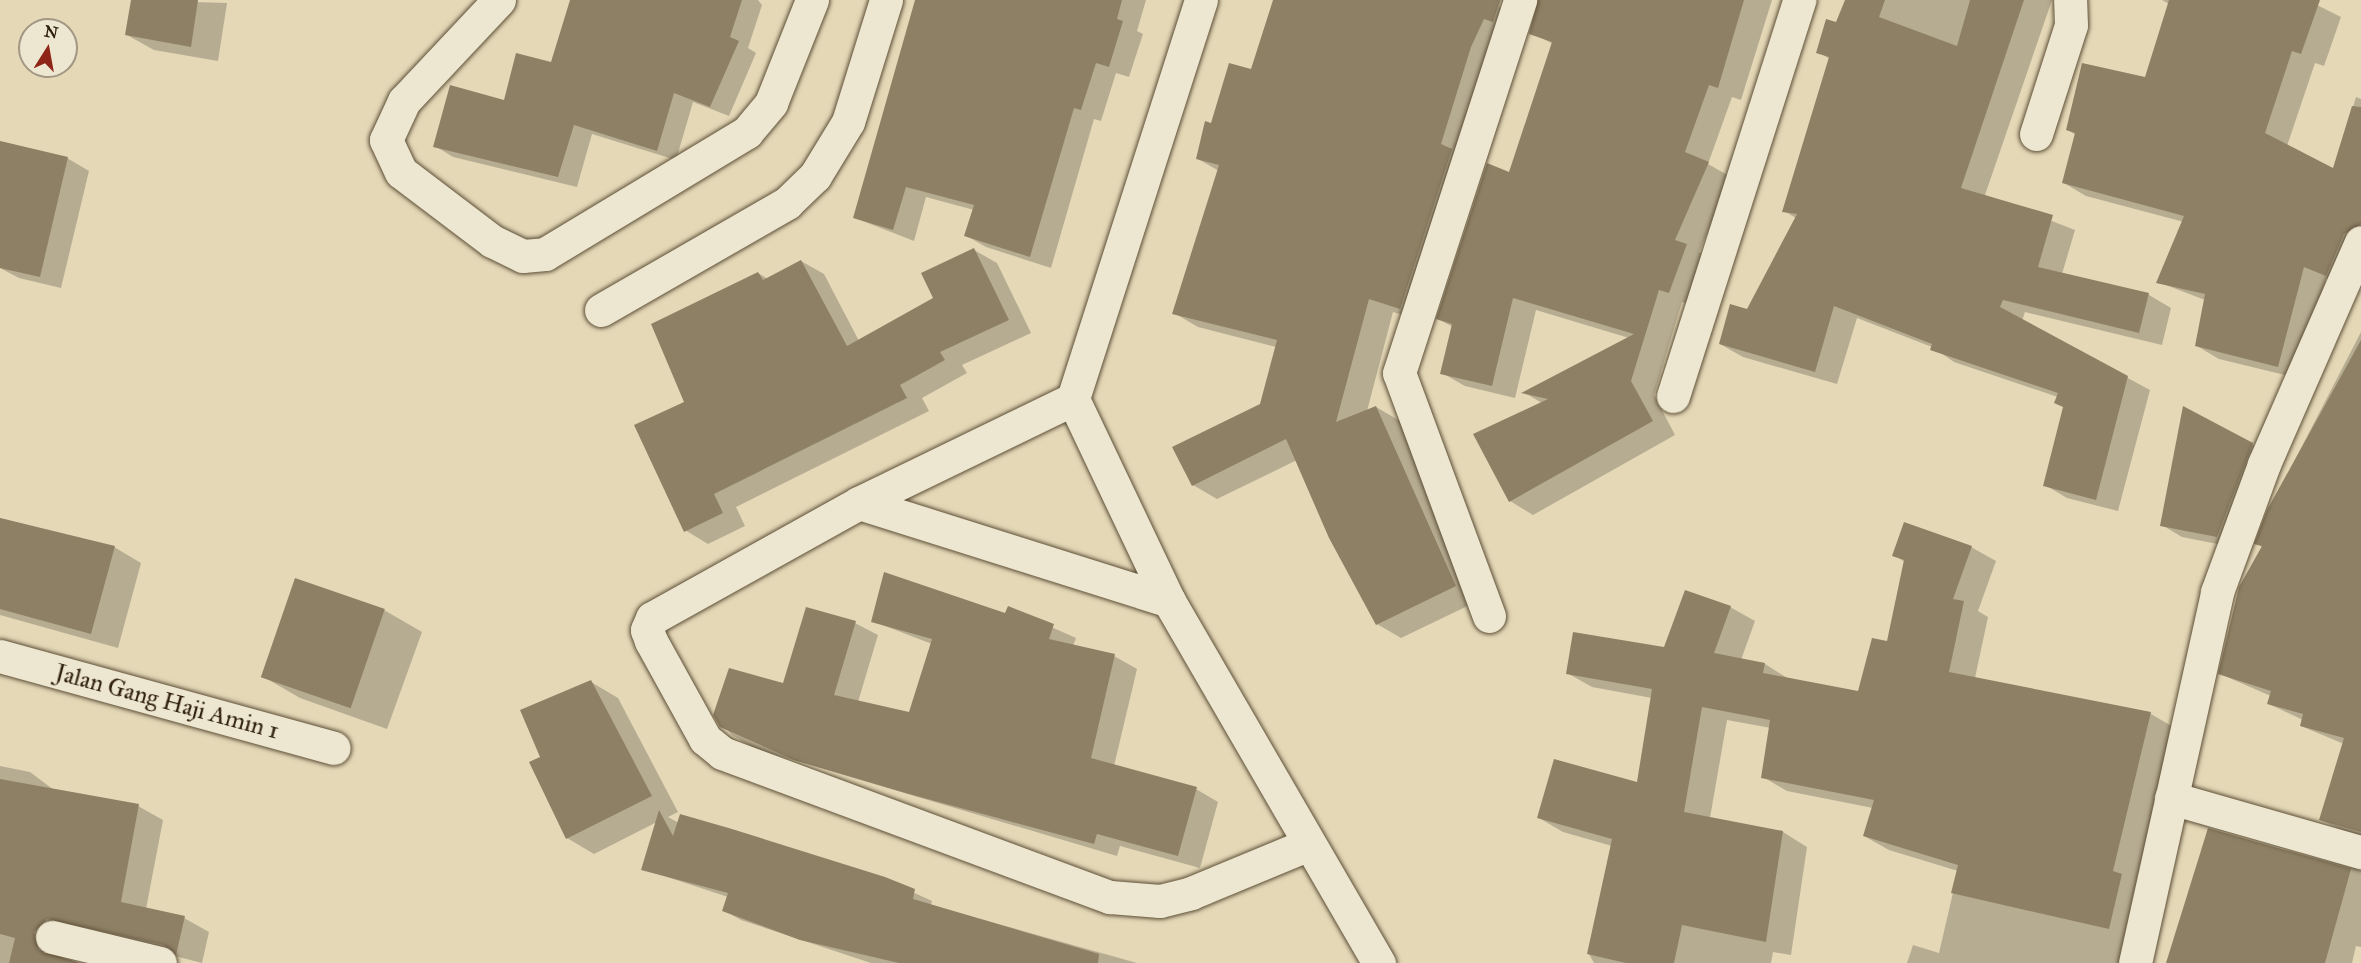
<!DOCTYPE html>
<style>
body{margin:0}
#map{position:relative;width:2361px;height:963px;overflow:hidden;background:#e4d8b7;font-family:"IM FELL Great Primer",serif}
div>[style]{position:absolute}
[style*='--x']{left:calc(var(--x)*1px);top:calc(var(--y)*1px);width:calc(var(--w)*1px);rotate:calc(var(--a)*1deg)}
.shadow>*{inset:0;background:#0003}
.building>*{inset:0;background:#8e8065;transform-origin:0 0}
.roads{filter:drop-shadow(0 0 2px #5d4f37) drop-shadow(0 0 2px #5d4f37)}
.minor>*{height:33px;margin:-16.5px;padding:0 16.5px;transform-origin:16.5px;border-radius:16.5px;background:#ede6d0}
span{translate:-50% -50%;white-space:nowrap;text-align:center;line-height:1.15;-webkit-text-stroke:4.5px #ede6d0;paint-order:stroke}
.street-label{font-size:24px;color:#30210c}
.north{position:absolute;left:18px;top:18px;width:60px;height:60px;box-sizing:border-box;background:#ede6d0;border:2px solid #a19782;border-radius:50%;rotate:11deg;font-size:16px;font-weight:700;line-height:24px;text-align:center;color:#30210c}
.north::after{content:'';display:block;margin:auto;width:21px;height:27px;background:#8f2418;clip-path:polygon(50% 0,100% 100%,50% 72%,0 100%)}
</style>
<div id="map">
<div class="shadow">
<div style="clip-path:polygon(132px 0,227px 3px,218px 61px,154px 50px,127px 35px)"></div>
<div style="clip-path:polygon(573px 0,758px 0,762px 5px,748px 48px,756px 53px,729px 116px,693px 102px,676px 160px,592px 134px,577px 187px,453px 157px,435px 146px,505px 102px,552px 63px)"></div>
<div style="clip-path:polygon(917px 0,1146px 0,1137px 31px,1143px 34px,1129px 77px,1116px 73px,1101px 121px,1094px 119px,1051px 268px,986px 247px,965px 235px,974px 210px,926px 197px,914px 241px,855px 218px)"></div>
<div style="clip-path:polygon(1276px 0,1501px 0,1499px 7px,1514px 15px,1425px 322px,1393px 312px,1367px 411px,1376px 407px,1400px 421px,1480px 600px,1401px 638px,1377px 624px,1297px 460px,1217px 499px,1193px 485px,1261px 405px,1276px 347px,1198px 327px,1174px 313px,1219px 171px,1198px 159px,1213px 125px,1252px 71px)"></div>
<div style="clip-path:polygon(1560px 0,1772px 0,1741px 100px,1732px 97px,1708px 164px,1731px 177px,1699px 252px,1709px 259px,1692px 305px,1682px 302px,1654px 395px,1675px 435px,1533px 515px,1510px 501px,1542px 403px,1525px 393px,1629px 338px,1536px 310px,1515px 398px,1465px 386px,1442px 373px,1453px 327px,1438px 319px,1510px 174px,1553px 44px,1538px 36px)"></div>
<div style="clip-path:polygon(1846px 0,2052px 0,1985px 195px,2075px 230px,2062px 274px,2149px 295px,2171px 308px,2162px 345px,2025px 312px,2022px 321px,2150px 390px,2118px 511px,2067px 498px,2045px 485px,2065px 408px,2058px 397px,1954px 362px,1932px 347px,1857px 318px,1837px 384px,1743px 357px,1720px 344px,1747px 310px,1796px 218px,1784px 211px,1830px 59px,1818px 52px,1840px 24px)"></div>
<div style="clip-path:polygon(2162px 0,2307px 0,2341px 17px,2324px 66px,2315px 63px,2287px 146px,2334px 170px,2356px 97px,2361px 99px,2361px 260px,2349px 288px,2326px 278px,2301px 379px,2219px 359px,2197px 346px,2205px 300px,2158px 282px,2184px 222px,2086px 196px,2064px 183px,2076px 135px,2068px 130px,2146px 78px,2169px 4px)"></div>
<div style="clip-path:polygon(0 141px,67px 158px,89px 171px,61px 288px,19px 278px,0 268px)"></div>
<div style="clip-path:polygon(974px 250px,997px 263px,1031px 333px,962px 365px,967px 373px,922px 398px,929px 411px,736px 507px,745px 526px,708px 544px,685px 530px,686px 403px,758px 273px,768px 279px,801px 261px,824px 274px,859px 341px,935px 299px)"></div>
<div style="clip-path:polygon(2361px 332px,2361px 838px,2320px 820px,2344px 744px,2301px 726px,2303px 720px,2269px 704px,2271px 696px,2220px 674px,2262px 547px,2256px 544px,2269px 510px)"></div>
<div style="clip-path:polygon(2252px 444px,2273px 456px,2238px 548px,2182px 537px,2162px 525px)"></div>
<div style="clip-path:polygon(0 518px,114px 547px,141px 563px,118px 648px,0 615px)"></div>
<div style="clip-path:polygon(1971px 547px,1996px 561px,1978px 611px,1988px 617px,1975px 678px,2151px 714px,2175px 728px,2128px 963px,1907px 963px,1913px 945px,1939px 953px,1958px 871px,1889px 850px,1864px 836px,1873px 808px,1787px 791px,1763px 777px,1771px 728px,1727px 720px,1710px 818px,1783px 832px,1807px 847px,1791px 955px,1773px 952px,1771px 963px,1594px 963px,1589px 954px,1612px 846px,1563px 832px,1539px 818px,1638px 784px,1652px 698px,1592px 687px,1567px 673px,1665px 649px,1730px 607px,1755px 621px,1741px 660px,1765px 664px,1789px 679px,1859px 693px,1888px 643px,1905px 562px,1894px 555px)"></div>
<div style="clip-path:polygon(1009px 608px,1076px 638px,1073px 646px,1114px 656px,1137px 669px,1114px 766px,1196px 789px,1218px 802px,1200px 868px,1120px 846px,1117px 856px,756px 749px,732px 735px,715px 715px,784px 685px,855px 623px,878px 635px,858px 702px,910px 713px,932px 644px,872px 621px,1006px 615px)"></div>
<div style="clip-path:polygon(384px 610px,422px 632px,387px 729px,300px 698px,262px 676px)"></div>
<div style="clip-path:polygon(591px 682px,618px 698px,678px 812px,668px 817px,679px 823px,884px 879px,932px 901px,931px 905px,1137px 963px,871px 963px,741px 920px,723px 910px,728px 897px,643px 869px,657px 822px,594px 854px,567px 838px,542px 757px)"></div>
<div style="clip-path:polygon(0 766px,30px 772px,54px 790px,138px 806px,163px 820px,146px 909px,184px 918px,209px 932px,202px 963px,82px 932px,58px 948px,61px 959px,76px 963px,0 963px)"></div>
<div style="clip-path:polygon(2209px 830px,2361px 870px,2361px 947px,2356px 946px,2352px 963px,2170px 963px)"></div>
</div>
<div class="building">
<div style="clip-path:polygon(131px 0,198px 0,191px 47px,125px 35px)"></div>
<div style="clip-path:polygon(570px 0,742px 0,730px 37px,739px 41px,710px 107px,674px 93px,657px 151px,574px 125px,558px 177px,433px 147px,450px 85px,504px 100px,516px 53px,551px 62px)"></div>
<div style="clip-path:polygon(915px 0,1122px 0,1117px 19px,1123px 21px,1109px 67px,1096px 63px,1081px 110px,1074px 108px,1030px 257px,964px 236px,974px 205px,906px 187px,893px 230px,853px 218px)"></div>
<div style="clip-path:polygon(1273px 0,1500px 0,1493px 22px,1484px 19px,1471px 47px,1441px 144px,1452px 149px,1400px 309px,1369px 299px,1336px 422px,1376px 406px,1456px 586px,1376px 625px,1329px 538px,1286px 439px,1192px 486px,1172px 447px,1260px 404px,1277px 340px,1172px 314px,1219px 165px,1196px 159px,1205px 121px,1211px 123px,1229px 63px,1251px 69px)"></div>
<div style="clip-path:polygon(1538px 0,1744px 0,1718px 88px,1709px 85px,1685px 152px,1709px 162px,1675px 240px,1687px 244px,1669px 293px,1659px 290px,1631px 381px,1653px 421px,1509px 502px,1473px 434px,1548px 399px,1521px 393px,1634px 334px,1513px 298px,1492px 386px,1440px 374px,1452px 324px,1436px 319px,1487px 163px,1509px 172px,1552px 42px,1529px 34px)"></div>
<div style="clip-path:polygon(1845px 0,1885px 0,1879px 17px,1957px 46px,1970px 0,2024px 0,1961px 188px,2053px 215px,2038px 267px,2149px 293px,2139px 333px,2003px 300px,2000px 307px,2128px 376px,2096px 500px,2043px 486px,2063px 407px,2054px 403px,2058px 393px,1930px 350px,1932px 344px,1834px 306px,1815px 372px,1719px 344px,1730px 304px,1747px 309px,1797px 214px,1782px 212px,1829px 57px,1816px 53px,1826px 19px,1836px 22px)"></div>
<div style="clip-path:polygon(2169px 0,2320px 0,2301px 54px,2292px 51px,2265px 133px,2333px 168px,2352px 106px,2361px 107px,2361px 224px,2344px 234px,2326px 276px,2304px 267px,2278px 367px,2195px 346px,2205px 294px,2156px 283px,2184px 216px,2062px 183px,2075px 133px,2066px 130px,2082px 63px,2145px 77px)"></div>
<div style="clip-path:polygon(0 141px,68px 157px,40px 277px,0 268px)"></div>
<div style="clip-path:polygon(974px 248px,1009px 320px,940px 352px,945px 360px,900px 385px,907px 398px,714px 494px,723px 513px,684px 532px,634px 425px,684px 402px,651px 324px,758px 272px,763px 280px,801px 260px,847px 346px,933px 298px,921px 273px)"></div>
<div style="clip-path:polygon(2361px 340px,2361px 832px,2319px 820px,2344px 738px,2300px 726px,2303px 714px,2267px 704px,2271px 691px,2218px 674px,2239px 587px,2262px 546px,2254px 544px,2267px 510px)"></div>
<div style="clip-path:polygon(2183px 406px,2253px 443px,2217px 537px,2160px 526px)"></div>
<div style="clip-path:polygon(0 518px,115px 546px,91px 634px,0 609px)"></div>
<div style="clip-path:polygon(1904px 522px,1972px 546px,1953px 599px,1964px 601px,1949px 672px,2151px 712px,2113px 871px,2122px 874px,2109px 929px,1951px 893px,1958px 865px,1863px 836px,1874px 800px,1761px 778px,1770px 720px,1702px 707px,1684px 812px,1783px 831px,1766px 942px,1682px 925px,1674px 963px,1626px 963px,1587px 954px,1612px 839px,1537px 818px,1554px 759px,1637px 782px,1652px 689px,1566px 674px,1573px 632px,1664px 647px,1685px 590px,1731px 606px,1714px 653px,1765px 663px,1763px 673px,1858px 691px,1872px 638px,1887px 641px,1904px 560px,1892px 556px)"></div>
<div style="clip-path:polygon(884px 572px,1005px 613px,1008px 606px,1054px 624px,1049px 639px,1115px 654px,1091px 758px,1197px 787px,1178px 856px,1097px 834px,1094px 844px,909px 794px,794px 760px,720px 727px,713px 715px,729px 668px,783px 683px,806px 607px,856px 621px,834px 695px,909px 712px,932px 639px,871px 622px)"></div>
<div style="left:295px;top:578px;width:95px;height:105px;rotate:19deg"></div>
<div style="clip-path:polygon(591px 680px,652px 796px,566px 839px,529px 762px,540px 757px,520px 710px)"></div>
<div style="clip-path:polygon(0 779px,139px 804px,121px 902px,185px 916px,176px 955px,164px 945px,47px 919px,34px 932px,39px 950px,80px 963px,9px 963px,15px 938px,0 934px)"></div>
<div style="clip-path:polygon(659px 810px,673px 836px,680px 814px,732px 829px,885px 877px,915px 889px,913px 899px,1099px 954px,1098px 963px,899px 963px,800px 940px,722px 911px,728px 893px,641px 870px)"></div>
<div style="clip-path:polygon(2208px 828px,2351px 869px,2325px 963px,2166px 963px)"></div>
</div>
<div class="roads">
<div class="minor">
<div style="--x:499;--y:0;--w:139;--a:133.2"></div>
<div style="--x:404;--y:101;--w:43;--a:114.8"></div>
<div style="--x:386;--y:140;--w:35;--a:65"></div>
<div style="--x:401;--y:172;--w:114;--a:37.2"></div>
<div style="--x:492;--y:241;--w:34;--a:26"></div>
<div style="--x:523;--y:256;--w:22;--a:-5"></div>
<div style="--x:545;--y:254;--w:236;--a:-31.1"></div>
<div style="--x:747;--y:132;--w:38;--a:-50"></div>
<div style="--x:771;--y:103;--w:111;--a:-68.3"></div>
<div style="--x:1201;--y:0;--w:419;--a:107.8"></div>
<div style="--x:1073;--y:399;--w:224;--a:64.6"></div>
<div style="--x:1169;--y:601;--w:419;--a:59.9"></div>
<div style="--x:2036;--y:134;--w:114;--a:-72.2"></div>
<div style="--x:2071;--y:25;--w:25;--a:-92"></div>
<div style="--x:601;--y:310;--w:215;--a:-29.9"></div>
<div style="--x:787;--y:203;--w:39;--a:-44"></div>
<div style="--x:815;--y:176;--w:63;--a:-58.6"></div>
<div style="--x:848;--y:122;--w:128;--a:-72.7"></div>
<div style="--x:1673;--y:396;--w:416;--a:-72.3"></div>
<div style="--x:1073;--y:399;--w:238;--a:154.1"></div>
<div style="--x:859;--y:503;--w:237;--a:150.9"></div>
<div style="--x:652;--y:618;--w:13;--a:113"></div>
<div style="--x:647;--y:630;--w:12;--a:70"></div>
<div style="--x:651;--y:641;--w:112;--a:61.1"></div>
<div style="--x:705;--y:739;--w:22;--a:39"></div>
<div style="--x:722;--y:753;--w:414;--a:20.4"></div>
<div style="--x:1110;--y:897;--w:50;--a:4.6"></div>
<div style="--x:1160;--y:901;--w:32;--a:-14"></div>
<div style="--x:1191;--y:893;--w:126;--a:-22.5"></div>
<div style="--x:859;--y:503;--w:325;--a:17.5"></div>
<div style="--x:1489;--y:616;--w:259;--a:-110.3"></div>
<div style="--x:1399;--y:373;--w:392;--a:-72"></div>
<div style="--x:0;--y:656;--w:346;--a:15.4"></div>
<div style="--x:2171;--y:798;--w:198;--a:15.9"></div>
<div style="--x:52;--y:937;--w:111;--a:13.5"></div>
<div style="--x:2135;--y:963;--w:380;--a:-77.5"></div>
<div style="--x:2217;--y:592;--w:136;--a:-69.8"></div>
<div style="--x:2264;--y:464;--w:242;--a:-66.4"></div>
</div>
</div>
<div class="street-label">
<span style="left:167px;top:702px;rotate:15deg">Jalan Gang Haji Amin 1</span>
</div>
<div class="north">N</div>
</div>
